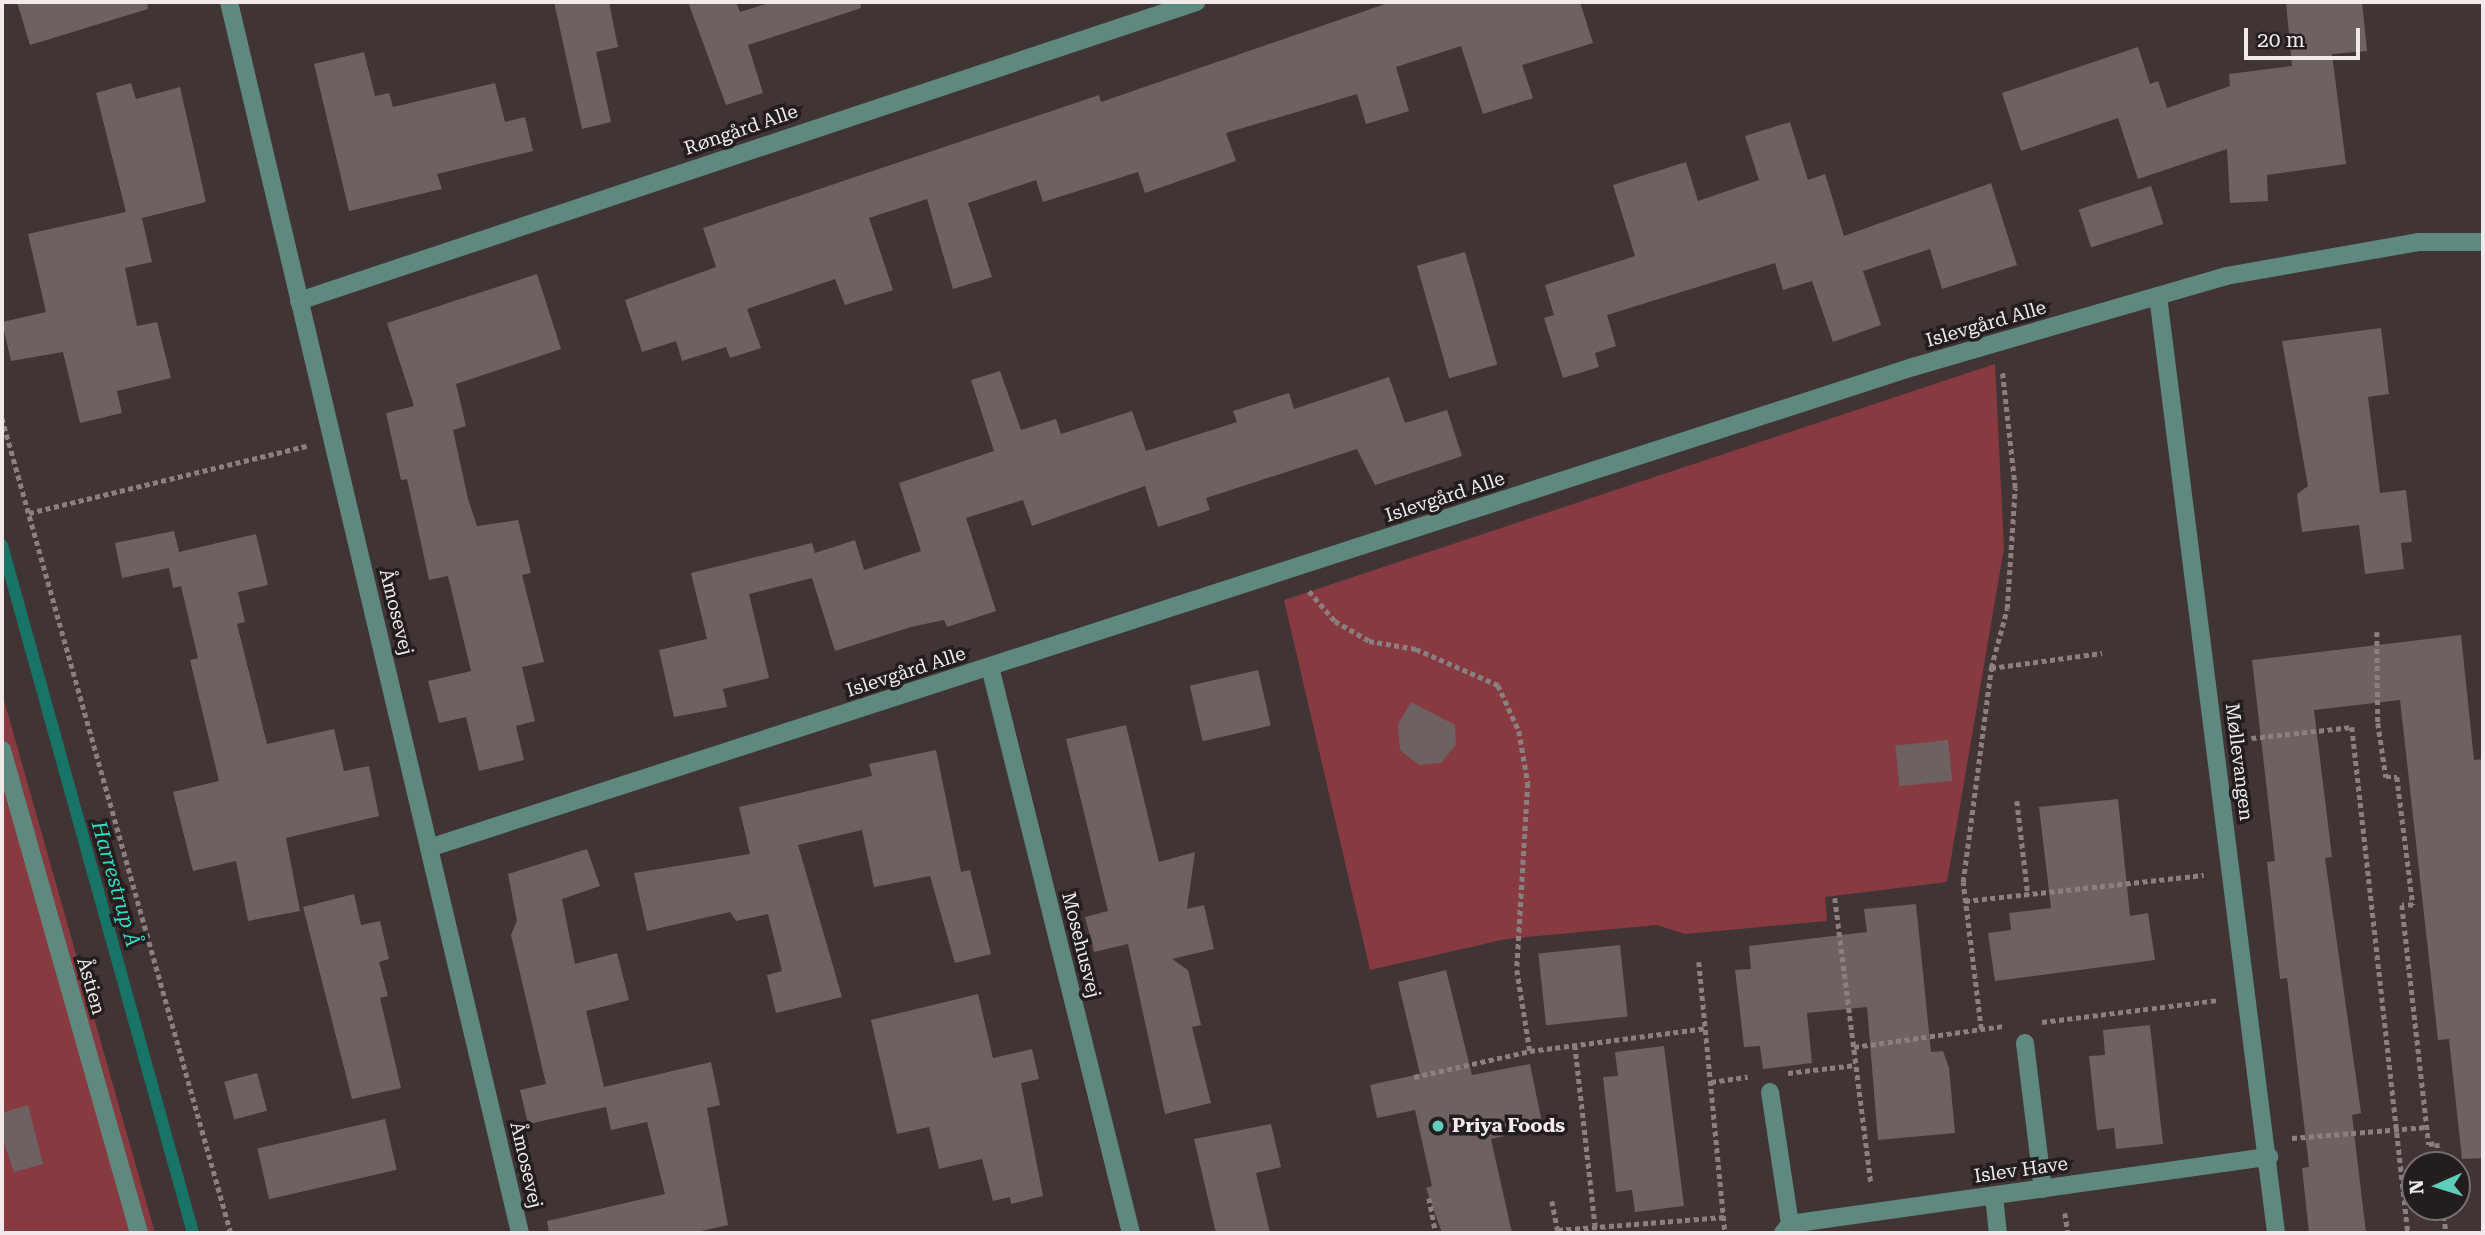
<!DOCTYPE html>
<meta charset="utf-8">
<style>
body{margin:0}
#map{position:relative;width:2485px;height:1235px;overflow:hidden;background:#403434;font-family:"Roboto Serif",serif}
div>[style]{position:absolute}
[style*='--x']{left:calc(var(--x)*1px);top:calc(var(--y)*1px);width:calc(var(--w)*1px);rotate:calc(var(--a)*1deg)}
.green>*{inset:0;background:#873b40}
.stream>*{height:12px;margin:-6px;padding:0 6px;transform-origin:6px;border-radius:6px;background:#187467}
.building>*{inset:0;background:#6e6161;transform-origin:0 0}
.path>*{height:4.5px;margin-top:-2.25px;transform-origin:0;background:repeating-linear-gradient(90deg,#8a8080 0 5px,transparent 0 8.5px)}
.minor>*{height:18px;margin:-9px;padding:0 9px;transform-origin:9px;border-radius:9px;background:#5f887f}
.dots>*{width:19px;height:19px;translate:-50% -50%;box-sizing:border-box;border:4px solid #231d1d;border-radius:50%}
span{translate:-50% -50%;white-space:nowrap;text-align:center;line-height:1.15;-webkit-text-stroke:7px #231d1d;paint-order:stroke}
.street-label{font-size:19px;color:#f2eaea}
.poi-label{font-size:19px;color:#f2eaea;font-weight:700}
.left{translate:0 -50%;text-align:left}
.water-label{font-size:21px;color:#35dcc3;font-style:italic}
.frame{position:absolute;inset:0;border:4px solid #f2eaea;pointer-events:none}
.north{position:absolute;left:2401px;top:1151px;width:70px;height:70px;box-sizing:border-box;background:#231d1d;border:2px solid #766f6f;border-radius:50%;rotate:267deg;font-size:19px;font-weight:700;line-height:28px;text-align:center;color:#f2eaea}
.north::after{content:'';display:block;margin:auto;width:24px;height:32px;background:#5cceba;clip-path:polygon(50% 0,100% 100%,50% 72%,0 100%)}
.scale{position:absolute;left:2244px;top:28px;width:116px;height:32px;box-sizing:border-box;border:4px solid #f2eaea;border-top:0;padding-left:9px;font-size:21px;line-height:24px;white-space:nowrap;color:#f2eaea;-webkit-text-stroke:5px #231d1d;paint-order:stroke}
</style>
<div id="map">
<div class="green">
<div style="clip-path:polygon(1995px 364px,2004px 548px,1947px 882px,1825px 897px,1827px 921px,1685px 934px,1657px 925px,1506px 939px,1370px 970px,1284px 600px)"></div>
<div style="clip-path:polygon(2px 693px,155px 1233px,2px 1233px)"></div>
</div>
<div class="stream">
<div style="--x:2;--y:545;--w:714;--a:74.48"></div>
</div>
<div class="building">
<div style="clip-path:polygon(17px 2px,147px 2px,148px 9px,30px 45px)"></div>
<div style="clip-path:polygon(554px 2px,609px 2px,618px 47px,596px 52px,611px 122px,582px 129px)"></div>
<div style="clip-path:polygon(688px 2px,736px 2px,740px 12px,772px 2px,860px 2px,861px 8px,748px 45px,763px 93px,726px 105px)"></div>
<div style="clip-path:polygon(1391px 2px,1580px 2px,1593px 43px,1522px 65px,1533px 98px,1483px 114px,1461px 46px,1396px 67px,1409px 111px,1366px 124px,1357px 94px,1226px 133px,1236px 161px,1145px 193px,1138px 172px,1043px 202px,1036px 180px,968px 203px,992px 277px,953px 289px,927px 199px,869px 218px,893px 290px,845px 305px,835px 279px,747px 309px,761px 348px,730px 358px,726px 347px,682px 361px,676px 341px,642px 352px,625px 300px,716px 267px,703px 228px,1099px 95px,1101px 102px)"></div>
<div style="clip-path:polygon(2286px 2px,2362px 2px,2367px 51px,2332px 54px,2346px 164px,2267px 175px,2268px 201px,2230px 203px,2227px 149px,2138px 179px,2118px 118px,2021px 151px,2002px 93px,2138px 47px,2150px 84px,2158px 81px,2167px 108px,2230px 86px,2229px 74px,2292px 66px)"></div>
<div style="clip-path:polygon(364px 52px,375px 96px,389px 93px,393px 107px,495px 83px,505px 122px,525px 117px,533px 151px,437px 174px,442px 189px,349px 211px,314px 64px)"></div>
<div style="clip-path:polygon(131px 83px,136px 99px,180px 87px,206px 202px,142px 218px,152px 262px,125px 268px,137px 326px,157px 322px,171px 378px,117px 391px,122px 413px,80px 423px,63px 352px,11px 361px,2px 322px,46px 312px,28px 234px,126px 212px,96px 93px)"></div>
<div style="clip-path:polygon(1790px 122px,1808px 180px,1825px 174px,1844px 236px,1991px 183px,2017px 265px,1942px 289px,1930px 249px,1863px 271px,1881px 325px,1833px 342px,1812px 281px,1783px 290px,1775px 263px,1607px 315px,1616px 346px,1595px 353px,1599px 367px,1563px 378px,1544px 318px,1554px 315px,1545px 285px,1635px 256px,1613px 185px,1686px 162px,1698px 201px,1759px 180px,1745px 136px)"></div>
<div style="left:2151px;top:186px;width:40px;height:76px;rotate:72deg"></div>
<div style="left:1465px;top:252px;width:117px;height:50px;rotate:74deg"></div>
<div style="clip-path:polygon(537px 274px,561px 349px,456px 384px,466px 426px,453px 430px,468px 499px,477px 526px,518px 520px,531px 573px,522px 575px,544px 662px,522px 667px,535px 721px,516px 726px,524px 760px,479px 771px,466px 717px,439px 723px,428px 681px,471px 671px,448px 576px,429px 580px,407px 479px,401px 480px,386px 413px,414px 406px,387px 323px)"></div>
<div style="clip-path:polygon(2381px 328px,2389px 394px,2368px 397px,2380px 493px,2406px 490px,2412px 542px,2401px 543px,2404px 569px,2365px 574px,2359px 525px,2302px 532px,2297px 494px,2308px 486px,2282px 341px)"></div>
<div style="clip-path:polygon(1000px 371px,1021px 430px,1056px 419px,1061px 434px,1132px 411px,1146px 451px,1237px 422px,1233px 411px,1289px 393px,1294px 409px,1389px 377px,1405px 423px,1447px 410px,1462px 456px,1375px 485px,1357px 449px,1206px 498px,1210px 510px,1158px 527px,1145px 486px,1032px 526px,1023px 500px,966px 518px,996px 611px,947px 627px,944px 620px,911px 627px,835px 651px,812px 578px,749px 594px,769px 678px,723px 689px,727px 707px,674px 717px,659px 650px,707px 639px,691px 573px,812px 543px,815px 553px,855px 540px,864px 570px,921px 551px,899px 483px,994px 451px,971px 380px)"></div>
<div style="clip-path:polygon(174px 531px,179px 552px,256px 534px,268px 585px,238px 592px,245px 622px,237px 624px,267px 744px,334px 729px,344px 771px,369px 766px,379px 816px,286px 838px,300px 911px,248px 921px,236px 861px,193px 871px,173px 792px,219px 781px,190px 660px,198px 658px,181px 586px,173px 588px,169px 568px,122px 578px,115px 543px)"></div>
<div style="clip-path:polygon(2461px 635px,2474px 760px,2483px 759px,2483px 1158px,2462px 1159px,2449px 1039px,2438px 1040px,2400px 700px,2314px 710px,2332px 857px,2325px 858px,2361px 1113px,2352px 1115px,2366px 1233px,2309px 1233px,2302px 1168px,2309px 1167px,2287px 978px,2280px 979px,2267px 862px,2275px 861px,2252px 660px)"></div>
<div style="left:1258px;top:670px;width:57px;height:70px;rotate:77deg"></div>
<div style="clip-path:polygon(1411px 702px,1455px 725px,1456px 744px,1441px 763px,1419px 765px,1400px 750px,1398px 725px)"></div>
<div style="clip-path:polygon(1126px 725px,1159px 862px,1195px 852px,1187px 909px,1204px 905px,1214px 949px,1172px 959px,1188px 970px,1201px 1025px,1192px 1027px,1211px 1103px,1165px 1114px,1128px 944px,1094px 952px,1085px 917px,1108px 911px,1066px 739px)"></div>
<div style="left:1948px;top:740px;width:41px;height:53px;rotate:84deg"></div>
<div style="clip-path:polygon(936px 750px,961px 872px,970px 870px,991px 954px,955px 963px,930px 876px,874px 887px,862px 830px,798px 845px,842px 997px,776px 1013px,767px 975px,782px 971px,768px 914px,736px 921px,730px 912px,647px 931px,634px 873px,750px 854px,739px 807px,872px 776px,869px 764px)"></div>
<div style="clip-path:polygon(2118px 799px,2130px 916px,2148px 913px,2155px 960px,1995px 981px,1988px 933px,2011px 930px,2009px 913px,2051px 908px,2039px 807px)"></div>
<div style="clip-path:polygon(587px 849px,600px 886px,562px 899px,575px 964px,617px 953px,629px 1000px,586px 1011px,604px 1087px,711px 1062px,720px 1105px,707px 1108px,728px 1225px,692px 1233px,549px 1233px,547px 1221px,665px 1194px,647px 1122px,611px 1130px,606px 1107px,528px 1124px,520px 1090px,546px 1084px,511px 935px,517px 921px,508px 874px)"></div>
<div style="clip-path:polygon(354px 894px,361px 925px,380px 921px,389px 959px,379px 962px,388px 996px,380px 998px,401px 1088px,352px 1099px,303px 907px)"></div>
<div style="clip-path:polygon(1916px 904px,1931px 1052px,1943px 1051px,1949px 1068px,1955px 1133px,1878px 1140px,1867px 1007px,1807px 1013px,1812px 1063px,1763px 1069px,1760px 1046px,1744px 1047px,1735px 970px,1751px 969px,1749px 946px,1867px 932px,1864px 909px)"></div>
<div style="left:1620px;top:945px;width:72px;height:82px;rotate:84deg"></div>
<div style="clip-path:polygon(1446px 970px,1472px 1075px,1530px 1064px,1543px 1128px,1491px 1139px,1512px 1233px,1442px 1233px,1426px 1188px,1432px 1186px,1415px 1110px,1377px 1118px,1370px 1085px,1420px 1074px,1398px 982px)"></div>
<div style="clip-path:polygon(978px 994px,993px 1058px,1032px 1049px,1039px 1079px,1021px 1083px,1043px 1196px,1011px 1204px,1010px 1197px,993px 1201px,982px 1159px,939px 1169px,929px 1127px,897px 1134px,871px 1020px)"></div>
<div style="clip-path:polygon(2150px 1025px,2163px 1144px,2116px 1149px,2114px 1128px,2097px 1130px,2089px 1056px,2105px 1055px,2103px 1030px)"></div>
<div style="clip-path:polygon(1664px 1046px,1684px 1206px,1635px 1212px,1632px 1190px,1616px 1192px,1603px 1077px,1618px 1076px,1615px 1052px)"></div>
<div style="left:257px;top:1073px;width:39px;height:34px;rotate:75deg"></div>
<div style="clip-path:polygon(28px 1105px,43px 1164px,14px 1172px,2px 1137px,2px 1113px)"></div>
<div style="left:385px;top:1119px;width:52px;height:131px;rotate:77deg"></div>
<div style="clip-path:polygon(1271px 1124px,1281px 1167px,1256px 1173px,1270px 1233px,1216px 1233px,1194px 1139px)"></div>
</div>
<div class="path">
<div style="--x:2;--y:418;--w:847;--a:74.31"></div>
<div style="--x:29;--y:513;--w:286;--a:-13.6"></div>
<div style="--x:1309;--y:591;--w:40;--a:49"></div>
<div style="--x:1335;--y:621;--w:39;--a:30"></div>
<div style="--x:1369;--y:641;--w:48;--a:9.7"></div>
<div style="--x:1416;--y:649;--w:90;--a:23.7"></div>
<div style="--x:1498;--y:685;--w:51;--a:65.5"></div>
<div style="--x:1519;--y:731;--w:53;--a:80.2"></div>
<div style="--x:1528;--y:783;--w:187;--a:93.4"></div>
<div style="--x:1517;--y:970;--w:82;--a:80.9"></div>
<div style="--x:2377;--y:632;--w:91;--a:89.4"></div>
<div style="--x:2378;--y:723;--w:55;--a:81.6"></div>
<div style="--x:2386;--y:777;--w:11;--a:0"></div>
<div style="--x:2397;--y:777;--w:129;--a:82.9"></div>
<div style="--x:2413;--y:905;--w:11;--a:180"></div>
<div style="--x:2402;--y:905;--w:241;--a:83.6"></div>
<div style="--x:2429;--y:1144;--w:8;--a:-7"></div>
<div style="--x:2437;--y:1143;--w:22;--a:85"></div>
<div style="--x:1991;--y:668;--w:112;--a:-7.7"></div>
<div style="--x:2243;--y:739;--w:110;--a:-6.3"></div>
<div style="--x:2352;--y:727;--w:509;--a:83.68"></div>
<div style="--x:2017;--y:801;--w:95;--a:83.3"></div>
<div style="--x:1835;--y:898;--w:288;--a:82.8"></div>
<div style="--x:1965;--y:901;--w:240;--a:-6.2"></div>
<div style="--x:1699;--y:962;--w:272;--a:84.5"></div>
<div style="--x:2042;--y:1022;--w:177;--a:-7.1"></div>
<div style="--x:1981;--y:1029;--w:148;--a:-97"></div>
<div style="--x:1963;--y:882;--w:216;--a:-82.5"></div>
<div style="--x:1991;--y:668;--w:61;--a:-74.8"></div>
<div style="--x:2007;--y:609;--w:121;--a:-86.2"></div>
<div style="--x:2015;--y:488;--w:118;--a:-96.3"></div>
<div style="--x:1575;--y:1045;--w:189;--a:83.6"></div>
<div style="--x:1854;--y:1047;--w:150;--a:-8"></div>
<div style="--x:1788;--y:1073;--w:68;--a:-6.7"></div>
<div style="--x:1414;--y:1077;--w:119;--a:-12.6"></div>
<div style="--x:1530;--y:1051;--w:177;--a:-7.4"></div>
<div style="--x:1711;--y:1082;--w:37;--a:-8"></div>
<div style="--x:2292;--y:1138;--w:135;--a:-4.7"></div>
<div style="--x:1429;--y:1198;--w:36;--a:79"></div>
<div style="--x:1552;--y:1201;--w:32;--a:79"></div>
<div style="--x:2443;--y:1207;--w:26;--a:83"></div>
<div style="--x:2065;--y:1213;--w:20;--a:81"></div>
<div style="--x:1558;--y:1230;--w:167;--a:-4.5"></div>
</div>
<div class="minor">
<div style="--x:229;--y:2;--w:1265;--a:76.7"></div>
<div style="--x:2158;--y:296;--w:944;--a:82.82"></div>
<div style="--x:299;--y:301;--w:946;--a:-18.43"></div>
<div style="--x:990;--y:667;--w:583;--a:76.01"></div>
<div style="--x:2;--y:750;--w:502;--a:74.16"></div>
<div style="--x:432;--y:847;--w:1557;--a:-17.96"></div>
<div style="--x:1913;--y:367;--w:326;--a:-16.2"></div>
<div style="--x:2226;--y:276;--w:195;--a:-10"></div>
<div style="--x:2418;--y:242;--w:65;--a:0"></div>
<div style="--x:2025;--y:1043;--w:147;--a:83"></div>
<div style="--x:1770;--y:1092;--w:134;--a:81.4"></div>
<div style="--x:1994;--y:1196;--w:37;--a:84"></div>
<div style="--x:1783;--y:1233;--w:11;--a:-52"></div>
<div style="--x:1790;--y:1224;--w:484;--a:-8"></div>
</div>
<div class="dots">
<div style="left:1438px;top:1126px;background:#5cceba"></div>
</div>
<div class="street-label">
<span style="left:741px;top:130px;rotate:-19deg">Røngård Alle</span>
<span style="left:1986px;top:324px;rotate:-16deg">Islevgård Alle</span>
<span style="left:1445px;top:497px;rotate:-18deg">Islevgård Alle</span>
<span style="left:396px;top:612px;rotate:76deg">Åmosevej</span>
<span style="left:906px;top:672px;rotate:-18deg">Islevgård Alle</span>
<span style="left:2239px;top:762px;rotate:83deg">Møllevangen</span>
<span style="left:1081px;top:945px;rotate:76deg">Mosehusvej</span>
<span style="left:91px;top:986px;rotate:74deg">Åstien</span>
<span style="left:526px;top:1165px;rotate:77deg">Åmosevej</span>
<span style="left:2021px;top:1170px;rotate:-8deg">Islev Have</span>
</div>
<div class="poi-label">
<span class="left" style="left:1452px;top:1126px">Priya Foods</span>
</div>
<div class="water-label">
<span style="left:116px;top:884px;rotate:74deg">Harrestrup Å</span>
</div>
<div class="frame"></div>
<div class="north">N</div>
<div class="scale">20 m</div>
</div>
